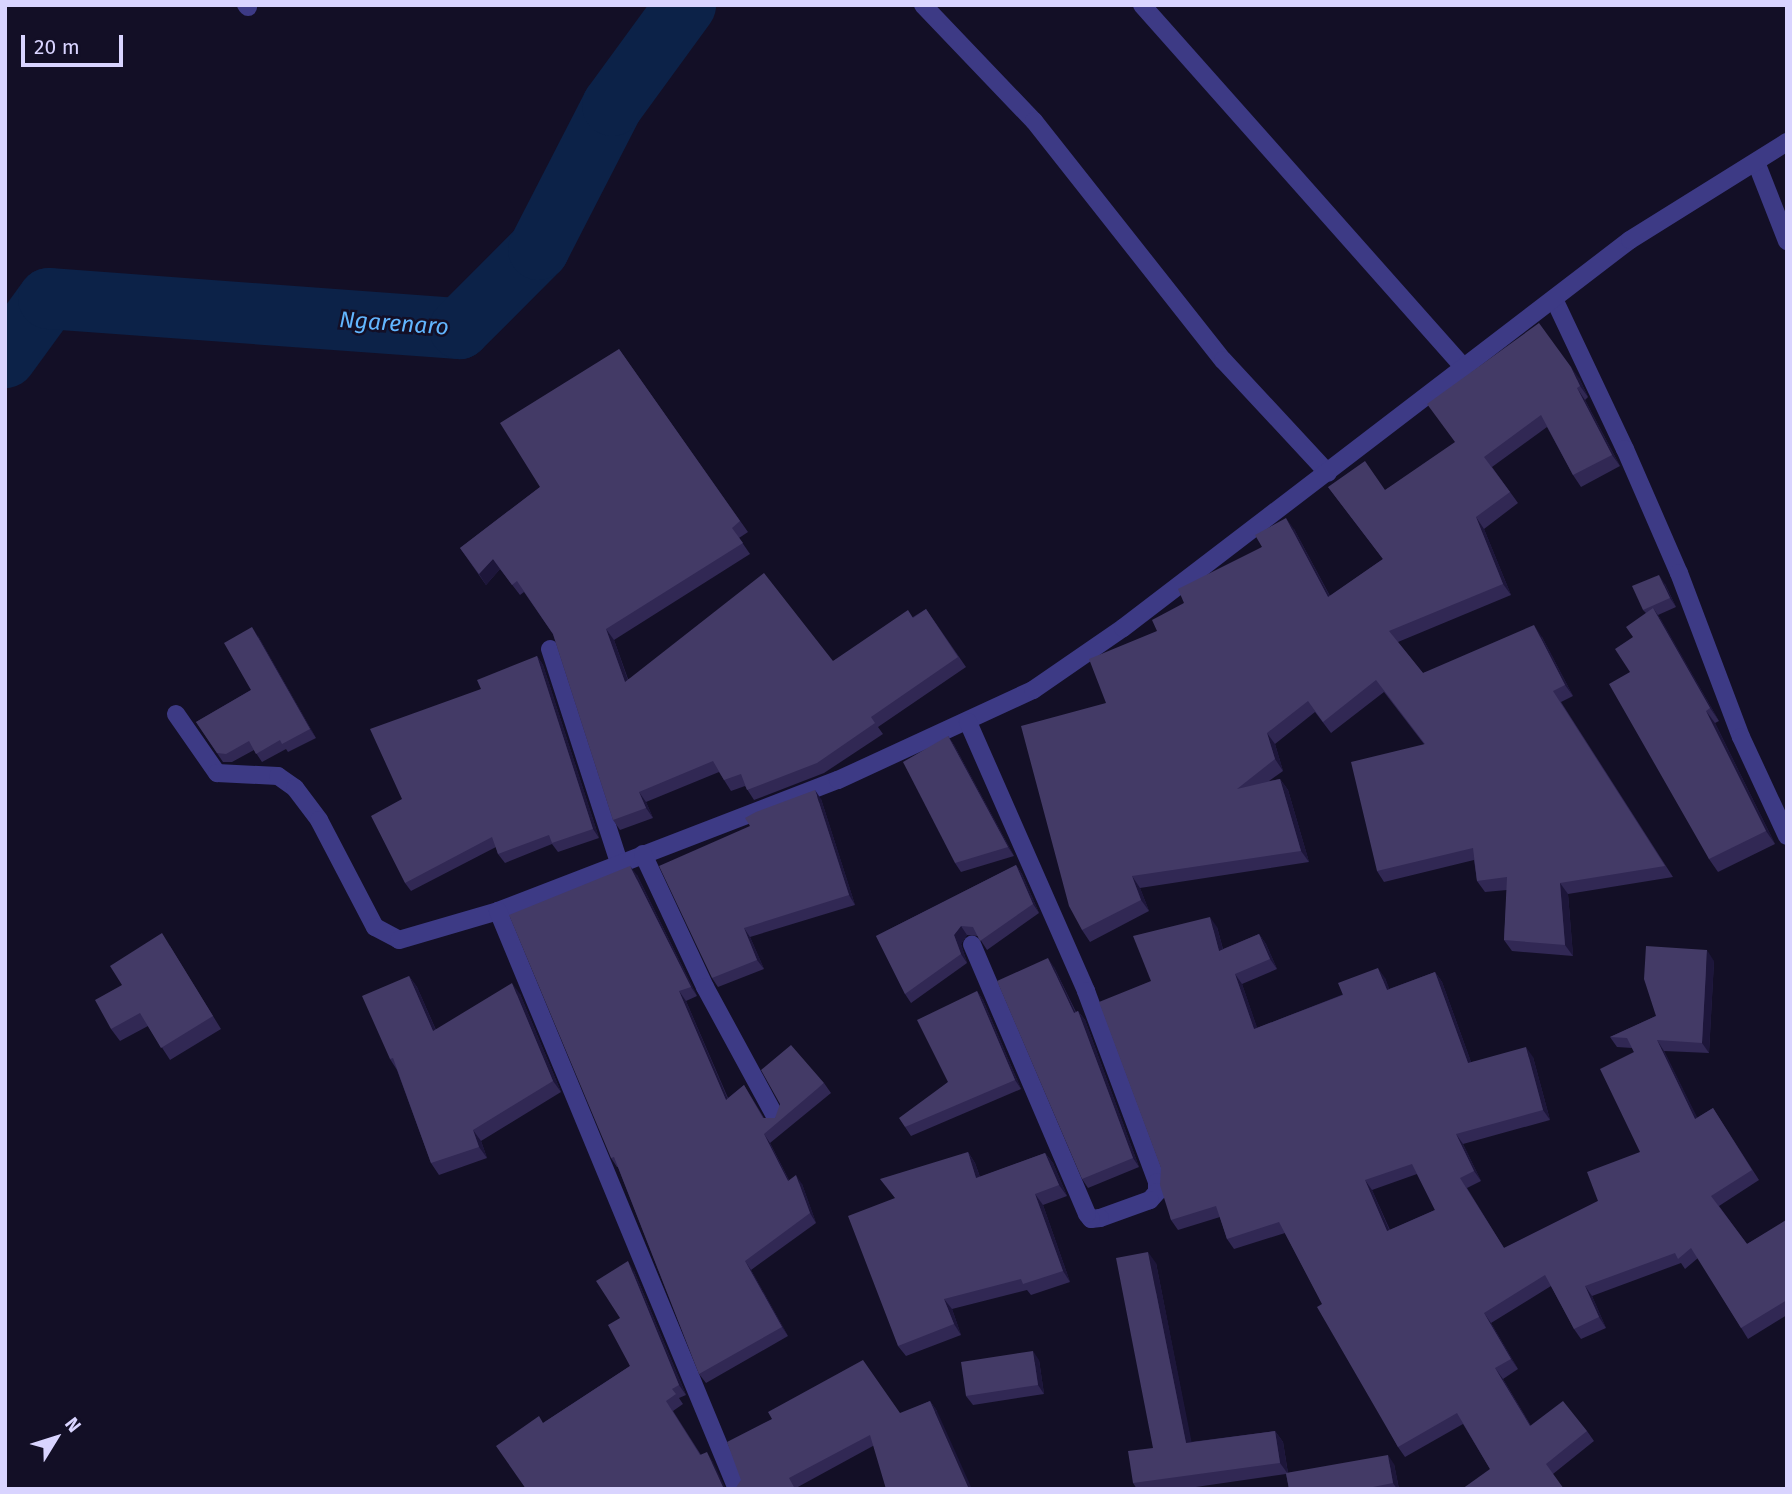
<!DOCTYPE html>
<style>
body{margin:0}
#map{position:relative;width:1792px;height:1494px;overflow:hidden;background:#130f26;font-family:"Fira Sans",sans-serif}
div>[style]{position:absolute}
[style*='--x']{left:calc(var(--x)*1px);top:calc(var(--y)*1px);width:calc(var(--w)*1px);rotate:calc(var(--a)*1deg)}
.river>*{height:61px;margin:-30.5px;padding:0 30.5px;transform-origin:30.5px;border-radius:30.5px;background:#0c2248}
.minor>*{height:18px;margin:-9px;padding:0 9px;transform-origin:9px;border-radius:9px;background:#3d3a85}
.wall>*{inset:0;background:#312854}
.shaded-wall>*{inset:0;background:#1d163a}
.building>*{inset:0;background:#433a66}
span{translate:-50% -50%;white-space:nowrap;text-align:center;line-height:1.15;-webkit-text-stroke:5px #130f26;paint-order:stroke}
.water-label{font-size:23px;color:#62b6ff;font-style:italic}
.frame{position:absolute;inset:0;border:7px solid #d9d4ff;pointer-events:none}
.north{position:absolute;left:21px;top:1403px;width:70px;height:70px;-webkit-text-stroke:5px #130f26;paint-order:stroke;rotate:52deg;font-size:19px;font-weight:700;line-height:28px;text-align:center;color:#d9d4ff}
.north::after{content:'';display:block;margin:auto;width:24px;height:32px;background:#d9d4ff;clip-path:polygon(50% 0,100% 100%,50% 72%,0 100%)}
.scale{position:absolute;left:21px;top:35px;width:102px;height:32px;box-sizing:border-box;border:4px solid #d9d4ff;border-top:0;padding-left:9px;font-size:21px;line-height:24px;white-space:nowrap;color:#d9d4ff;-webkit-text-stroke:5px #130f26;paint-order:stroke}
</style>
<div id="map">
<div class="river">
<div style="--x:5;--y:357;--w:73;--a:-53.9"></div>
<div style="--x:48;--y:298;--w:412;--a:4.2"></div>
<div style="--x:459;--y:328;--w:112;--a:-45"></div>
<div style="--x:538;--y:249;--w:162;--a:-62.8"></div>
<div style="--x:612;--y:105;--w:124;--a:-53.9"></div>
</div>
<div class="minor">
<div style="--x:246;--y:5;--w:3;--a:45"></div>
<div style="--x:923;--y:5;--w:161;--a:46.3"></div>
<div style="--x:1034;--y:121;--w:305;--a:51.7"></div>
<div style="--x:1223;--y:360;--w:154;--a:47.1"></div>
<div style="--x:1142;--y:5;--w:485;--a:48.4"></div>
<div style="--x:1756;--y:162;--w:85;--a:68.6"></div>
<div style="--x:1554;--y:299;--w:166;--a:64.7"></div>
<div style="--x:1625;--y:449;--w:135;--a:66.5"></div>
<div style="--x:1679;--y:573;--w:175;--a:69.3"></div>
<div style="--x:1741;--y:737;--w:109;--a:65.1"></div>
<div style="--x:550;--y:649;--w:225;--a:72.1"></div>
<div style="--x:176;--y:714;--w:72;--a:55.2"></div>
<div style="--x:217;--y:773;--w:61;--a:2.8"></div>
<div style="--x:278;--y:776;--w:21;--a:35"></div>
<div style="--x:295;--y:788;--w:40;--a:53"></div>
<div style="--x:319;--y:820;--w:121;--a:62.4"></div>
<div style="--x:375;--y:927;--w:27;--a:28"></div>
<div style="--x:399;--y:940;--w:103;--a:-16.3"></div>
<div style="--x:498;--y:911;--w:364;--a:-21.1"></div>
<div style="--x:838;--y:780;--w:215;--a:-24.8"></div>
<div style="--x:1033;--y:690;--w:109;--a:-34.6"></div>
<div style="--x:1123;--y:628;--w:638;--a:-37.43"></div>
<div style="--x:1630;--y:240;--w:185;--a:-32"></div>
<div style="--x:968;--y:722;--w:294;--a:66.3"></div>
<div style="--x:1086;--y:991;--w:204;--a:69.6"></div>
<div style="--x:1157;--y:1182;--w:10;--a:90"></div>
<div style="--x:1157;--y:1192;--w:11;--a:131"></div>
<div style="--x:1150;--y:1200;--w:53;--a:160.2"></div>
<div style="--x:1100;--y:1218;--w:9;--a:174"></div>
<div style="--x:1091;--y:1219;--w:6;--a:-129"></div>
<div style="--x:1087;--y:1214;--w:293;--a:-113.1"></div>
<div style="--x:643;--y:854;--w:147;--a:65"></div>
<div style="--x:705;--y:987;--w:149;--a:61.5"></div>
<div style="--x:498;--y:911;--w:625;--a:67.54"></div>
</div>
<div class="wall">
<div style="clip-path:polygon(619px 349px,748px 532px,739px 538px,750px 554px,614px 640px,628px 679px,833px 661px,913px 617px,926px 609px,966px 667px,878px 727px,883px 734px,824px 773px,754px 800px,745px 786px,731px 791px,719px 772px,646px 802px,653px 818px,620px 830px,613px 820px,553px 634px,524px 592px,520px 595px,500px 569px,486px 585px,460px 548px,540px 487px)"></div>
<div style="clip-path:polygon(1579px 378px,1588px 397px,1585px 400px,1620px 466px,1581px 487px,1573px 475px,1547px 427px,1492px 467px,1518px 503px,1484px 529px,1511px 595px,1398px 642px,1423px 673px,1542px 637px,1573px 696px,1561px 702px,1673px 877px,1568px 894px,1573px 956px,1512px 951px,1504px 940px,1507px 890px,1485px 892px,1477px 881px,1474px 860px,1384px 882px,1377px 871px,1424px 744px,1384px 692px,1331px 733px,1315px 712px,1275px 744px,1283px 771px,1269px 781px,1280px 779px,1288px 790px,1309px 862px,1140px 888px,1149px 911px,1090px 942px,1082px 930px,1106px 703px,1157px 631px,1184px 603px,1262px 547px,1294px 529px,1330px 596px,1383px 559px,1328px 487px,1385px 490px)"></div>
<div style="clip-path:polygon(1665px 584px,1676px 607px,1658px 615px,1719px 721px,1715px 723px,1775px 844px,1718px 872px,1709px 859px,1630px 672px,1646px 613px,1643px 610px)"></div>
<div style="clip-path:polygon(258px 636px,316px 738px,288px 752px,286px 749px,262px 762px,254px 750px,232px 762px,223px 762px,196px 722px,251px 690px)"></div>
<div style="clip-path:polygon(537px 656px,543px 665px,599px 838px,558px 852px,552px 844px,505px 863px,498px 854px,496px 847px,411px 891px,405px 883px,402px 799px,481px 689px)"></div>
<div style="clip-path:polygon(948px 736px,954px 745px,1014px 856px,961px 872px,955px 863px)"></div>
<div style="clip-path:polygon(821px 799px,855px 905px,750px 937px,764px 969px,718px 987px,712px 978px)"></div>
<div style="clip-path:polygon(1016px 865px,1022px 874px,1039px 913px,987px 950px,978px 936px,967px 935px,961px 944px,967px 963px,911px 1003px,905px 994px,876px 936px)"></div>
<div style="clip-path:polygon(637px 875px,697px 996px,686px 1001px,728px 1098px,744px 1085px,764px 1118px,775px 1118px,824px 1083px,831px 1093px,770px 1143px,789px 1180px,802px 1184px,816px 1223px,751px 1270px,788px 1336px,706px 1383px,699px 1374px,618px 1167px,617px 1167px,611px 1158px)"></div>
<div style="clip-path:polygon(evenodd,1217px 927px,1223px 949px,1259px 934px,1266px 944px,1277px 969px,1242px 984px,1257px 1028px,1385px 978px,1389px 989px,1435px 972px,1442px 982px,1471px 1062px,1533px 1057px,1550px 1120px,1463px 1144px,1481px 1181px,1467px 1188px,1504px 1248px,1598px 1201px,1640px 1152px,1634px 1052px,1632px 1048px,1617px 1047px,1610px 1037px,1656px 1016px,1714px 961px,1709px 1053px,1664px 1051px,1697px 1118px,1713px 1108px,1759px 1180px,1719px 1206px,1747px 1244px,1787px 1221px,1787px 1315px,1748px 1339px,1698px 1258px,1685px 1269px,1681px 1263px,1592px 1296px,1606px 1328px,1581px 1339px,1574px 1329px,1551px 1286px,1491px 1323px,1518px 1369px,1503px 1379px,1531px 1426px,1587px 1431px,1594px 1441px,1553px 1474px,1490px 1469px,1463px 1424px,1405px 1457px,1398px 1447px,1285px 1233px,1234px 1249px,1227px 1239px,1220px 1217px,1178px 1230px,1171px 1220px,1161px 1168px,1151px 981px,1217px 927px,1417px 1174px,1435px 1210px,1390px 1230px,1372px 1190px,1417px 1174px)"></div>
<div style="clip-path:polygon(170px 946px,221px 1029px,170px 1060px,148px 1026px,120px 1041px,111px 1029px,122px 985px)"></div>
<div style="clip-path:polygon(1054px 967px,1076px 1012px,1078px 1011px,1085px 1020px,1139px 1167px,1088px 1188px,1082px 1179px)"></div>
<div style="clip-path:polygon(409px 976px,417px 987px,436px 1030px,520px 994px,561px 1092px,481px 1141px,487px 1158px,439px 1175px,431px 1163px,397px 1070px,390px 1059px)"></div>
<div style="clip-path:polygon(977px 991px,983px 1000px,1021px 1089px,911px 1136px,905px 1127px,948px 1082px)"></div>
<div style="clip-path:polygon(968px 1152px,975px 1163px,980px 1177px,1045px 1153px,1053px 1163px,1067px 1196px,1043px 1205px,1070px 1282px,1031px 1295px,1027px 1290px,952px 1309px,961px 1335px,906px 1356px,898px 1346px)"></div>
<div style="clip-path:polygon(1156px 1263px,1191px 1442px,1275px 1431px,1283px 1442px,1288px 1473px,1394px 1464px,1399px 1489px,1289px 1489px,1286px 1474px,1182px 1489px,1137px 1489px,1133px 1483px,1153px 1448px)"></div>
<div style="clip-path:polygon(634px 1271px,686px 1395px,679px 1398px,683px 1404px,673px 1411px,701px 1455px,713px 1462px,543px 1423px,630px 1366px,620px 1318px)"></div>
<div style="clip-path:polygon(1039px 1360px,1044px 1394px,973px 1405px,966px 1396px)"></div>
<div style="clip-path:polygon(930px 1401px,937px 1411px,796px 1488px,797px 1489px,735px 1489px)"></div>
</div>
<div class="shaded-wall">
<div style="clip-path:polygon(1571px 367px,1579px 378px,1588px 397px,1580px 386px)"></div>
<div style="clip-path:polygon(1577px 388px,1585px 400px,1620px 466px,1612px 455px)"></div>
<div style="clip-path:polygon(1476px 517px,1484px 529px,1511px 595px,1503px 584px)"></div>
<div style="clip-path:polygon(1286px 518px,1294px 529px,1336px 608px,1328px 597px)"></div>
<div style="clip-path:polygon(493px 559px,500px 569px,486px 585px,479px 574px)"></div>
<div style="clip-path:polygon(1659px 575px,1665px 584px,1676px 607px,1670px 598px)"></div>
<div style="clip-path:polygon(1653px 608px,1662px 621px,1719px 721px,1710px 708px)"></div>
<div style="clip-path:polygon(1534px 625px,1542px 637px,1573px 696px,1565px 685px)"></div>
<div style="clip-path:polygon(252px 627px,258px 636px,316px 738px,310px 729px)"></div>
<div style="clip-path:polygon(606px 629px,614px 640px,632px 692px,625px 682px)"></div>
<div style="clip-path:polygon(537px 656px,543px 665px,599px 838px,593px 829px)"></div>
<div style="clip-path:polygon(1706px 711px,1715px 723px,1775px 844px,1766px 831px)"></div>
<div style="clip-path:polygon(1267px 733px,1275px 744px,1283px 771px,1275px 759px)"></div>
<div style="clip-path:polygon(948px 736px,954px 745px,1014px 856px,1008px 847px)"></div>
<div style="clip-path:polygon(1280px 779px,1288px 790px,1309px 862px,1301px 851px)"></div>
<div style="clip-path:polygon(815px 790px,821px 799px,855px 905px,849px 895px)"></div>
<div style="clip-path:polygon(639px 792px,646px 802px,653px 818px,646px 808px)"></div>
<div style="clip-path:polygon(1016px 865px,1022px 874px,1039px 913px,1033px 904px)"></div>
<div style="clip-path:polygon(630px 866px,637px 875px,697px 996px,691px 987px)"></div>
<div style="clip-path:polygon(1132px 876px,1140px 888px,1149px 911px,1141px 900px)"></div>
<div style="clip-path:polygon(1560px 883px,1568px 894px,1573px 956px,1565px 945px)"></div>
<div style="clip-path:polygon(1210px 917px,1217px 927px,1226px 961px,1219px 951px)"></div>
<div style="clip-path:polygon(961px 926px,967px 935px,961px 944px,967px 963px,961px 954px,954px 935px)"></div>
<div style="clip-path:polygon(744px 928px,750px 937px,764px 969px,757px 960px)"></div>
<div style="clip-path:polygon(1259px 934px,1266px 944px,1277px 969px,1270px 959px)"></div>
<div style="clip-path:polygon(1707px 950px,1714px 961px,1709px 1053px,1702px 1043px)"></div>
<div style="clip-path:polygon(1048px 958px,1054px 967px,1080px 1022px,1074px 1013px)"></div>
<div style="clip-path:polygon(1378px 968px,1385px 978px,1394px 1000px,1387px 990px)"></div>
<div style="clip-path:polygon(1435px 972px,1442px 982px,1475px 1073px,1468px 1063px)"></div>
<div style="clip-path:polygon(1235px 974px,1242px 984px,1261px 1039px,1254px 1029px)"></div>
<div style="clip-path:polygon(409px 976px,417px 987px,441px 1042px,433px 1031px)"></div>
<div style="clip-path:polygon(512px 983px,520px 994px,561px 1092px,553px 1081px)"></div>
<div style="clip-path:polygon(679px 991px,686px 1001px,732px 1109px,726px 1100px)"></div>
<div style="clip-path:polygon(977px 991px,983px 1000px,1021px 1089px,1015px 1080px)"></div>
<div style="clip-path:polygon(1078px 1011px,1085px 1020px,1139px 1167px,1133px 1158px)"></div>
<div style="clip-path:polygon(1657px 1040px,1664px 1051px,1703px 1129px,1695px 1119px)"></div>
<div style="clip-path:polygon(1526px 1047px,1533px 1057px,1550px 1120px,1543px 1110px)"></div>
<div style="clip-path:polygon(473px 1130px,481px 1141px,487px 1158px,479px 1147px)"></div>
<div style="clip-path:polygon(764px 1134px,770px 1143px,794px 1190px,788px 1181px)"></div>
<div style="clip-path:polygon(1456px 1134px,1463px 1144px,1481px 1181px,1474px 1171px)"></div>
<div style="clip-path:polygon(968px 1152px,975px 1163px,984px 1189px,976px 1178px)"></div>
<div style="clip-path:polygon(1045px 1153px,1053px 1163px,1067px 1196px,1059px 1185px)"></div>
<div style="clip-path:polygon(796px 1175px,802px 1184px,816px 1223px,810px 1213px)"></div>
<div style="clip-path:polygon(1365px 1180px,1372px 1190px,1394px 1241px,1387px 1231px)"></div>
<div style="clip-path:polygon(1035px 1194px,1043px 1205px,1070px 1282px,1063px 1271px)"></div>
<div style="clip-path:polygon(1148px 1252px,1156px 1263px,1194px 1454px,1186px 1443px)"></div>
<div style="clip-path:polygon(628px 1261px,634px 1271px,686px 1395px,679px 1385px)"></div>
<div style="clip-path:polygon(745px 1261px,751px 1270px,788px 1336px,782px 1327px)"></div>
<div style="clip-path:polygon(1585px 1286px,1592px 1296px,1606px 1328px,1599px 1317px)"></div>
<div style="clip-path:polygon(944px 1299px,952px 1309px,961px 1335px,954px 1324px)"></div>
<div style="clip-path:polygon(1484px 1313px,1491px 1323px,1518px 1369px,1511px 1359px)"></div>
<div style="clip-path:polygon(1033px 1351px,1039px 1360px,1044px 1394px,1038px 1385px)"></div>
<div style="clip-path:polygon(1495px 1368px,1503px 1379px,1537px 1437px,1530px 1426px)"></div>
<div style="clip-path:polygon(930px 1401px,937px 1411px,972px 1489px,969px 1489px)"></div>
<div style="clip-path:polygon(1275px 1431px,1283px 1442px,1288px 1474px,1280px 1463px)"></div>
<div style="clip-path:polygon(707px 1452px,713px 1462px,726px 1489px,724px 1489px)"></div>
<div style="clip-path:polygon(1388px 1455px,1394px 1464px,1399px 1489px,1397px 1489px,1393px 1483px)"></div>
</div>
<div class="building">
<div style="clip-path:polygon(1539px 323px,1571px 367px,1580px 386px,1577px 388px,1612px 455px,1573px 475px,1541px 415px,1484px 457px,1510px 492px,1476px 517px,1503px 584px,1389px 631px,1423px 673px,1534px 625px,1565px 685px,1553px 691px,1665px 866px,1560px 883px,1565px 945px,1504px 940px,1507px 877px,1477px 881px,1473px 848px,1377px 871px,1351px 762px,1425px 744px,1376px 680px,1323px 722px,1308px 701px,1267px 733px,1275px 759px,1237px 789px,1280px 779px,1301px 851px,1132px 876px,1141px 900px,1082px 930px,1069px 906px,1021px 726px,1106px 703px,1089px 659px,1157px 631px,1152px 620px,1184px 603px,1178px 589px,1262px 547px,1255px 535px,1286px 518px,1328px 597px,1383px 559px,1328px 487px,1365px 461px,1385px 490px,1455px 442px,1427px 404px)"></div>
<div style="clip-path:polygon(619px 349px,740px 521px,732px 528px,743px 543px,606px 629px,625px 682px,764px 573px,833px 661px,908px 610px,913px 618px,926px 609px,958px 657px,871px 717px,875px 723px,817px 763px,747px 790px,741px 774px,724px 780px,713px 761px,639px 792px,646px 808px,613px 820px,553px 634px,517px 581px,512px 585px,493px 559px,479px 574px,460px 548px,540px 487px,500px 423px)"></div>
<div style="clip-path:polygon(1659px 575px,1670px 598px,1643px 610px,1632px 586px)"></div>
<div style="clip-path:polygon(1653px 608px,1710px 708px,1706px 711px,1766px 831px,1709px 859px,1609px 684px,1630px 672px,1615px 649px,1633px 637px,1626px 627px)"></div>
<div style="clip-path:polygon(252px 627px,310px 729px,282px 744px,280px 740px,256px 754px,249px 741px,226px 754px,217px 753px,196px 722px,251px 690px,224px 643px)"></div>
<div style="clip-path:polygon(537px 656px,593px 829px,552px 843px,549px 835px,498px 854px,492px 837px,405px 883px,371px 816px,402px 799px,370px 729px,481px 689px,477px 680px)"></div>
<div style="clip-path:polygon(948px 736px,1008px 847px,955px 863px,903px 762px)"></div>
<div style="clip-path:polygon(815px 790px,849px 895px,744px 928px,757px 960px,712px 978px,659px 866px,750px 826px,745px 818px,756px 812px)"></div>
<div style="clip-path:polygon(1016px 865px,1033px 904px,980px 941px,973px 927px,961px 926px,954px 935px,961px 954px,905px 994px,876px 936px)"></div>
<div style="clip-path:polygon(630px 866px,691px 987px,679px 991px,726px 1100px,744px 1085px,763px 1118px,775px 1118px,780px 1104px,761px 1070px,791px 1045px,824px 1083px,764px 1134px,788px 1181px,796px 1175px,810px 1213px,745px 1261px,782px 1327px,699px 1374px,614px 1157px,611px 1158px,509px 915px)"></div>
<div style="clip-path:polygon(evenodd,1210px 917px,1219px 951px,1259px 934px,1270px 959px,1235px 974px,1254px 1029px,1343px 995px,1338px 983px,1378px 968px,1387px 990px,1435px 972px,1468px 1063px,1526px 1047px,1543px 1110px,1456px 1134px,1474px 1171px,1460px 1178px,1504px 1248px,1598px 1201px,1587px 1172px,1640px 1152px,1600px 1069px,1634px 1052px,1627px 1038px,1610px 1037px,1656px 1016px,1644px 979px,1646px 946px,1707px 950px,1702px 1043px,1657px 1040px,1695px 1119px,1713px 1108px,1752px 1170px,1711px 1196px,1747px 1244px,1786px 1220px,1787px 1221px,1787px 1300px,1741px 1328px,1691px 1248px,1678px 1259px,1675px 1253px,1585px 1286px,1599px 1317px,1574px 1329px,1545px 1275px,1484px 1313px,1511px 1359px,1495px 1368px,1530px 1426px,1563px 1401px,1587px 1431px,1546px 1464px,1564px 1489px,1462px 1489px,1490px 1469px,1457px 1413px,1398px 1447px,1317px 1307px,1322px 1304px,1279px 1222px,1227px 1239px,1216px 1206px,1171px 1220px,1160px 1185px,1161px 1168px,1099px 1002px,1151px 981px,1133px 936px,1210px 917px,1412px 1164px,1435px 1210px,1387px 1231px,1365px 1180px,1412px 1164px)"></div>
<div style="clip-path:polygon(162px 933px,213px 1016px,161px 1048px,140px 1013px,111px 1029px,95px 1000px,122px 985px,110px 966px)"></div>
<div style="clip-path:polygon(1048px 958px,1074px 1013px,1078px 1011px,1133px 1158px,1082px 1179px,997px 981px)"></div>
<div style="clip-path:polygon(409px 976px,433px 1031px,512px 983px,553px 1081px,473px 1130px,479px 1147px,431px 1163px,393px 1058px,390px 1059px,362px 996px)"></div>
<div style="clip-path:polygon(977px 991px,1015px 1080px,905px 1127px,899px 1118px,948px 1082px,917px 1020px)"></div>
<div style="clip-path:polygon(968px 1152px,976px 1178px,1045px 1153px,1059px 1185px,1035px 1194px,1063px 1271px,1023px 1284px,1021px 1279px,944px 1299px,954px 1324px,898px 1346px,848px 1216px,895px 1198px,880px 1179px)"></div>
<div style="clip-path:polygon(1148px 1252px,1186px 1443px,1275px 1431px,1280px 1463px,1133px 1483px,1128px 1451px,1153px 1448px,1116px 1258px)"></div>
<div style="clip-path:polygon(628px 1261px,679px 1385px,672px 1389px,676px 1394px,666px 1401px,700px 1455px,707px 1452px,724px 1489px,727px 1489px,526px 1489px,496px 1446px,539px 1416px,543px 1423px,630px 1366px,608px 1325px,620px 1318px,596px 1281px)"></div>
<div style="clip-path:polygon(1033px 1351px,1038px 1385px,966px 1396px,961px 1362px)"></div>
<div style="clip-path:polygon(863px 1360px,900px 1413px,930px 1401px,969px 1489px,886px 1489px,870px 1435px,789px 1478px,795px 1489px,735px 1489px,741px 1480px,727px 1442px,772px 1419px,768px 1412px)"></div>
<div style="clip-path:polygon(1388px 1455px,1393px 1483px,1363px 1489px,1289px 1489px,1286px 1473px)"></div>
</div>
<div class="water-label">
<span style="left:394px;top:323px;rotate:4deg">Ngarenaro</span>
</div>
<div class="frame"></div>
<div class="north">N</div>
<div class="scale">20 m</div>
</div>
